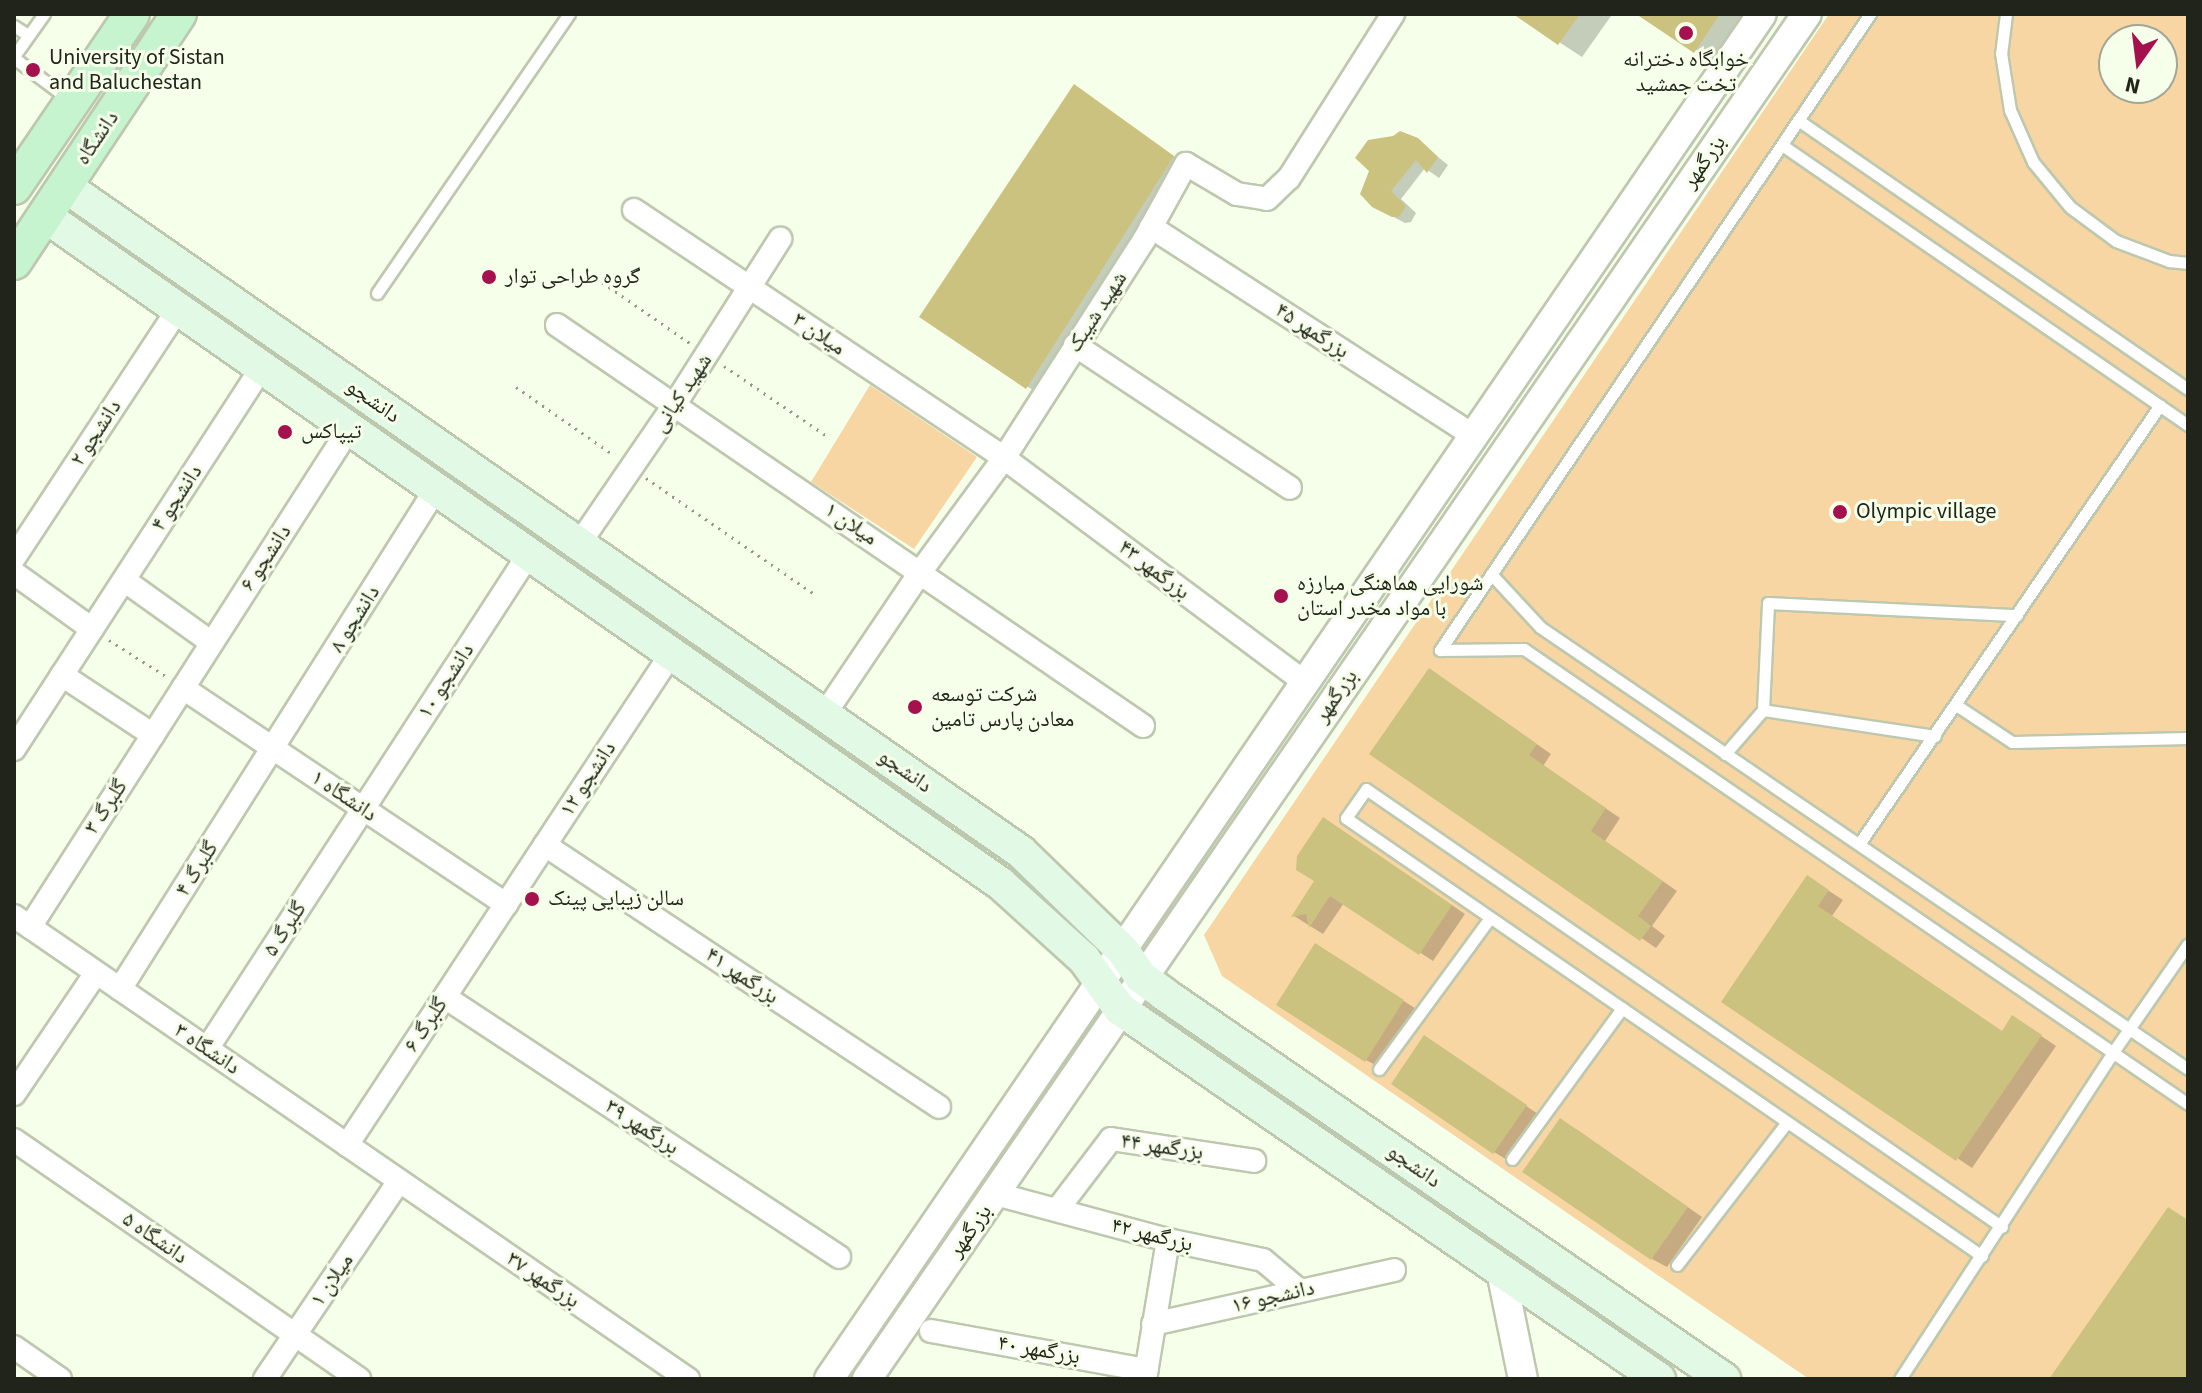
<!DOCTYPE html>
<meta charset="utf-8">
<style>
body{margin:0}
#map{position:relative;width:2202px;height:1393px;overflow:hidden;background:#f6ffe9;font-family:"Source Sans 3","Noto Naskh Arabic",sans-serif}
div>[style]{position:absolute}
[style*='--x']{left:calc(var(--x)*1px);top:calc(var(--y)*1px);width:calc(var(--w)*1px);rotate:calc(var(--a)*1deg)}
.green>*{inset:0;background:#f8d6a3}
.shadow>*{inset:0;background:#0003}
.building>*{inset:0;background:#cbc280}
.path>*{height:3px;margin-top:-1.5px;transform-origin:0;background:repeating-linear-gradient(90deg,#949a8a 0 2px,transparent 0 8px)}
.roads{filter:drop-shadow(2px 0 #bdc8ae) drop-shadow(-2px 0 #bdc8ae) drop-shadow(0 2px #bdc8ae) drop-shadow(0 -2px #bdc8ae)}
.service>*{height:11px;margin:-5.5px;padding:0 5.5px;transform-origin:5.5px;border-radius:5.5px;background:#fff}
.minor>*{height:22px;margin:-11px;padding:0 11px;transform-origin:11px;border-radius:11px;background:#fff}
.tertiary>*{height:28px;margin:-14px;padding:0 14px;transform-origin:14px;border-radius:14px;background:#fff}
.secondary>*{height:32px;margin:-16px;padding:0 16px;transform-origin:16px;border-radius:16px;background:#e2f9e6}
.primary>*{height:34px;margin:-17px;padding:0 17px;transform-origin:17px;border-radius:17px;background:#c5f4ce}
.dots>*{width:22px;height:22px;translate:-50% -50%;box-sizing:border-box;border:4px solid #f6ffe9;border-radius:50%}
span{translate:-50% -50%;white-space:nowrap;text-align:center;line-height:1.15;-webkit-text-stroke:6px #f6ffe9;paint-order:stroke}
.poi-label{font-size:22px;color:#20241a}
.left{translate:0 -50%;text-align:left}
.street-label{font-size:22px;color:#20241a}
.frame{position:absolute;inset:0;border:16px solid #20241a;pointer-events:none}
.north{position:absolute;left:2098px;top:24px;width:80px;height:80px;box-sizing:border-box;background:#f6ffe9;border:2px solid #a0a796;border-radius:50%;rotate:194deg;font-size:22px;font-weight:700;line-height:32px;text-align:center;color:#20241a}
.north::after{content:'';display:block;margin:auto;width:28px;height:36px;background:#a5114f;clip-path:polygon(50% 0,100% 100%,50% 72%,0 100%)}
</style>
<div id="map">
<div class="green">
<div style="clip-path:polygon(evenodd,1829px 14px,2188px 14px,2188px 1379px,1809px 1379px,1222px 976px,1204px 935px,1829px 14px,2114px 40px,2162px 40px,2162px 88px,2114px 88px,2114px 40px)"></div>
<div style="clip-path:polygon(870px 385px,977px 457px,914px 549px,811px 482px)"></div>
</div>
<div class="shadow">
<div style="clip-path:polygon(1516px 14px,1608px 14px,1611px 16px,1582px 57px)"></div>
<div style="clip-path:polygon(1639px 14px,1752px 14px,1718px 64px)"></div>
<div style="clip-path:polygon(1075px 87px,1188px 167px,1042px 396px,921px 317px)"></div>
<div style="clip-path:polygon(1417px 140px,1448px 165px,1439px 178px,1425px 168px,1401px 199px,1416px 213px,1411px 222px,1405px 223px,1373px 206px)"></div>
<div style="clip-path:polygon(1445px 680px,1551px 754px,1543px 766px,1620px 818px,1605px 841px,1677px 891px,1652px 926px,1665px 936px,1656px 948px,1372px 753px)"></div>
<div style="clip-path:polygon(1338px 828px,1465px 914px,1433px 961px,1344px 903px,1323px 934px,1294px 916px,1316px 880px)"></div>
<div style="clip-path:polygon(1823px 887px,1843px 900px,1832px 916px,2003px 1032px,2028px 1027px,2056px 1046px,1972px 1168px,1723px 1001px)"></div>
<div style="clip-path:polygon(1331px 955px,1418px 1010px,1381px 1068px,1366px 1060px)"></div>
<div style="clip-path:polygon(1440px 1047px,1541px 1116px,1509px 1161px,1494px 1152px)"></div>
<div style="clip-path:polygon(1576px 1129px,1702px 1217px,1667px 1267px,1652px 1259px)"></div>
</div>
<div class="building">
<div style="clip-path:polygon(1513px 14px,1580px 14px,1558px 45px)"></div>
<div style="clip-path:polygon(1636px 14px,1720px 14px,1694px 53px)"></div>
<div style="clip-path:polygon(1074px 84px,1174px 156px,1026px 389px,919px 317px)"></div>
<div style="clip-path:polygon(1400px 131px,1418px 138px,1438px 157px,1427px 173px,1416px 160px,1391px 191px,1406px 206px,1399px 217px,1392px 217px,1372px 207px,1360px 194px,1369px 171px,1355px 158px,1368px 140px,1393px 136px)"></div>
<div style="clip-path:polygon(1429px 668px,1537px 744px,1529px 755px,1606px 808px,1591px 831px,1663px 881px,1638px 916px,1651px 926px,1640px 941px,1369px 754px)"></div>
<div style="clip-path:polygon(1323px 817px,1452px 905px,1419px 955px,1330px 896px,1309px 928px,1306px 914px,1291px 917px,1314px 881px,1296px 870px,1297px 856px)"></div>
<div style="clip-path:polygon(1807px 875px,1829px 890px,1818px 906px,2002px 1031px,2012px 1015px,2042px 1035px,1956px 1161px,1721px 1002px)"></div>
<div style="clip-path:polygon(1315px 943px,1404px 1000px,1365px 1062px,1276px 1005px)"></div>
<div style="clip-path:polygon(1424px 1035px,1527px 1105px,1493px 1154px,1391px 1084px)"></div>
<div style="clip-path:polygon(1560px 1118px,1688px 1207px,1651px 1260px,1522px 1172px)"></div>
<div style="clip-path:polygon(2168px 1207px,2188px 1220px,2188px 1379px,2049px 1379px)"></div>
</div>
<div class="path">
<div style="--x:589;--y:273;--w:124;--a:34.8"></div>
<div style="--x:724;--y:366;--w:128;--a:34.2"></div>
<div style="--x:516;--y:387;--w:119;--a:34.8"></div>
<div style="--x:646;--y:478;--w:204;--a:34.6"></div>
<div style="--x:109;--y:640;--w:69;--a:32.5"></div>
</div>
<div class="roads">
<div class="service">
<div style="--x:2006;--y:14;--w:39;--a:97"></div>
<div style="--x:2001;--y:53;--w:58;--a:81"></div>
<div style="--x:2010;--y:110;--w:57;--a:66.1"></div>
<div style="--x:2033;--y:162;--w:58;--a:50.6"></div>
<div style="--x:2070;--y:207;--w:57;--a:36.5"></div>
<div style="--x:2116;--y:241;--w:57;--a:20.7"></div>
<div style="--x:2169;--y:261;--w:19;--a:6"></div>
<div style="--x:14;--y:26;--w:17;--a:33"></div>
<div style="--x:14;--y:56;--w:52;--a:-54.5"></div>
<div style="--x:14;--y:58;--w:71;--a:37"></div>
<div style="--x:1798;--y:120;--w:474;--a:34.6"></div>
<div style="--x:1782;--y:145;--w:493;--a:34.6"></div>
<div style="--x:377;--y:293;--w:339;--a:-55.5"></div>
<div style="--x:1491;--y:574;--w:72;--a:47.2"></div>
<div style="--x:1540;--y:627;--w:784;--a:34.3"></div>
<div style="--x:1440;--y:650;--w:84;--a:-0.7"></div>
<div style="--x:1524;--y:649;--w:805;--a:34.42"></div>
<div style="--x:1440;--y:650;--w:768;--a:-55.94"></div>
<div style="--x:1956;--y:705;--w:67;--a:33.5"></div>
<div style="--x:2012;--y:742;--w:176;--a:-1.3"></div>
<div style="--x:1935;--y:736;--w:174;--a:-171.4"></div>
<div style="--x:1763;--y:710;--w:107;--a:-87.3"></div>
<div style="--x:1768;--y:603;--w:249;--a:2.8"></div>
<div style="--x:1725;--y:754;--w:58;--a:-49.2"></div>
<div style="--x:1859;--y:844;--w:532;--a:-55.56"></div>
<div style="--x:1379;--y:1069;--w:187;--a:-53.7"></div>
<div style="--x:1512;--y:1159;--w:187;--a:-53.9"></div>
<div style="--x:1982;--y:1256;--w:772;--a:-145.45"></div>
<div style="--x:1346;--y:818;--w:35;--a:-55"></div>
<div style="--x:1366;--y:789;--w:772;--a:34.55"></div>
<div style="--x:1677;--y:1265;--w:180;--a:-52.4"></div>
<div style="--x:1900;--y:1379;--w:390;--a:-56.9"></div>
<div style="--x:2113;--y:1052;--w:131;--a:-55.2"></div>
</div>
<div class="minor">
<div style="--x:634;--y:210;--w:445;--a:33.8"></div>
<div style="--x:1004;--y:458;--w:374;--a:36.7"></div>
<div style="--x:1151;--y:227;--w:382;--a:32.9"></div>
<div style="--x:557;--y:325;--w:710;--a:34.38"></div>
<div style="--x:1075;--y:345;--w:258;--a:33.6"></div>
<div style="--x:579;--y:544;--w:170;--a:-55.6"></div>
<div style="--x:675;--y:404;--w:196;--a:-57.5"></div>
<div style="--x:14;--y:558;--w:298;--a:-56.6"></div>
<div style="--x:14;--y:573;--w:96;--a:35.7"></div>
<div style="--x:124;--y:580;--w:108;--a:35.6"></div>
<div style="--x:62;--y:675;--w:109;--a:33.4"></div>
<div style="--x:183;--y:688;--w:389;--a:33.8"></div>
<div style="--x:824;--y:715;--w:174;--a:-56"></div>
<div style="--x:921;--y:571;--w:140;--a:-53.7"></div>
<div style="--x:1004;--y:458;--w:259;--a:-57.3"></div>
<div style="--x:1144;--y:240;--w:87;--a:-61.1"></div>
<div style="--x:1186;--y:164;--w:59;--a:30.5"></div>
<div style="--x:1237;--y:194;--w:30;--a:9"></div>
<div style="--x:1267;--y:199;--w:30;--a:-44"></div>
<div style="--x:1289;--y:178;--w:194;--a:-57.6"></div>
<div style="--x:14;--y:749;--w:455;--a:-57"></div>
<div style="--x:545;--y:845;--w:473;--a:33.6"></div>
<div style="--x:14;--y:916;--w:818;--a:34.49"></div>
<div style="--x:30;--y:927;--w:591;--a:-57.36"></div>
<div style="--x:120;--y:989;--w:591;--a:-57.71"></div>
<div style="--x:445;--y:997;--w:472;--a:33.4"></div>
<div style="--x:207;--y:1049;--w:591;--a:-56.96"></div>
<div style="--x:14;--y:1094;--w:146;--a:-55.9"></div>
<div style="--x:14;--y:1140;--w:420;--a:34.7"></div>
<div style="--x:347;--y:1145;--w:588;--a:-56.58"></div>
<div style="--x:996;--y:1194;--w:178;--a:15"></div>
<div style="--x:1168;--y:1240;--w:97;--a:11.9"></div>
<div style="--x:1263;--y:1260;--w:48;--a:40"></div>
<div style="--x:1057;--y:1210;--w:89;--a:-52.7"></div>
<div style="--x:1111;--y:1139;--w:145;--a:8.7"></div>
<div style="--x:1153;--y:1324;--w:247;--a:-12.6"></div>
<div style="--x:931;--y:1331;--w:219;--a:10.3"></div>
<div style="--x:14;--y:1347;--w:56;--a:34.8"></div>
<div style="--x:265;--y:1379;--w:239;--a:-55.9"></div>
<div style="--x:1145;--y:1379;--w:141;--a:-80.6"></div>
</div>
<div class="tertiary">
<div style="--x:1501;--y:1271;--w:110;--a:78.5"></div>
<div style="--x:829;--y:1379;--w:1653;--a:-55.65"></div>
<div style="--x:867;--y:1379;--w:1657;--a:-55.45"></div>
</div>
<div class="secondary">
<div style="--x:65;--y:186;--w:1165;--a:34.86"></div>
<div style="--x:1021;--y:852;--w:142;--a:44.1"></div>
<div style="--x:1123;--y:951;--w:32;--a:55"></div>
<div style="--x:1141;--y:977;--w:29;--a:36"></div>
<div style="--x:1164;--y:994;--w:680;--a:34.51"></div>
<div style="--x:45;--y:216;--w:1166;--a:34.94"></div>
<div style="--x:1001;--y:884;--w:112;--a:42.1"></div>
<div style="--x:1084;--y:959;--w:62;--a:54.2"></div>
<div style="--x:1120;--y:1009;--w:654;--a:34.47"></div>
</div>
<div class="primary">
<div style="--x:14;--y:187;--w:209;--a:-55.7"></div>
<div style="--x:14;--y:262;--w:298;--a:-56.4"></div>
</div>
</div>
<div class="dots">
<div style="left:1686px;top:33px;background:#a5114f"></div>
<div style="left:33px;top:70px;background:#a5114f"></div>
<div style="left:489px;top:277px;background:#a5114f"></div>
<div style="left:285px;top:432px;background:#a5114f"></div>
<div style="left:1840px;top:512px;background:#a5114f"></div>
<div style="left:1281px;top:596px;background:#a5114f"></div>
<div style="left:915px;top:707px;background:#a5114f"></div>
<div style="left:532px;top:899px;background:#a5114f"></div>
</div>
<div class="poi-label">
<span class="left" style="left:49px;top:70px">University of Sistan<br>and Baluchestan</span>
<span style="left:1686px;top:72px">خوابگاه دخترانه<br>تخت جمشید</span>
<span class="left" style="left:505px;top:277px">گروه طراحی توار</span>
<span class="left" style="left:301px;top:432px">تیپاکس</span>
<span class="left" style="left:1856px;top:512px">Olympic village</span>
<span class="left" style="left:1297px;top:596px">شورایی هماهنگی مبارزه<br>با مواد مخدر استان</span>
<span class="left" style="left:931px;top:707px">شرکت توسعه<br>معادن پارس تامین</span>
<span class="left" style="left:548px;top:899px">سالن زیبایی پینک</span>
</div>
<div class="street-label">
<span style="left:97px;top:138px;rotate:-56deg">دانشگاه</span>
<span style="left:1704px;top:162px;rotate:-55deg">بزرگمهر</span>
<span style="left:1097px;top:312px;rotate:-57deg">شهید شیبک</span>
<span style="left:1312px;top:331px;rotate:33deg">بزرگمهر ۴۵</span>
<span style="left:819px;top:334px;rotate:34deg">میلان ۳</span>
<span style="left:682px;top:393px;rotate:-56deg">شهید کیانی</span>
<span style="left:373px;top:401px;rotate:35deg">دانشجو</span>
<span style="left:96px;top:433px;rotate:-57deg">دانشجو ۲</span>
<span style="left:177px;top:498px;rotate:-57deg">دانشجو ۴</span>
<span style="left:851px;top:524px;rotate:34deg">میلان ۱</span>
<span style="left:266px;top:558px;rotate:-57deg">دانشجو ۶</span>
<span style="left:1154px;top:570px;rotate:37deg">بزرگمهر ۴۳</span>
<span style="left:355px;top:619px;rotate:-58deg">دانشجو ۸</span>
<span style="left:446px;top:681px;rotate:-57deg">دانشجو ۱۰</span>
<span style="left:1336px;top:696px;rotate:-55deg">بزرگمهر</span>
<span style="left:905px;top:771px;rotate:35deg">دانشجو</span>
<span style="left:588px;top:779px;rotate:-57deg">دانشجو ۱۲</span>
<span style="left:344px;top:796px;rotate:34deg">دانشگاه ۱</span>
<span style="left:106px;top:807px;rotate:-57deg">گلبرگ ۳</span>
<span style="left:197px;top:869px;rotate:-58deg">گلبرگ ۴</span>
<span style="left:285px;top:929px;rotate:-57deg">گلبرگ ۵</span>
<span style="left:742px;top:976px;rotate:34deg">بزرگمهر ۴۱</span>
<span style="left:426px;top:1025px;rotate:-57deg">گلبرگ ۶</span>
<span style="left:207px;top:1049px;rotate:34deg">دانشگاه ۳</span>
<span style="left:642px;top:1127px;rotate:33deg">برزگمهر ۳۹</span>
<span style="left:1162px;top:1147px;rotate:8deg">بزرگمهر ۴۴</span>
<span style="left:1414px;top:1166px;rotate:35deg">دانشجو</span>
<span style="left:970px;top:1231px;rotate:-55deg">بزرگمهر</span>
<span style="left:1152px;top:1235px;rotate:14deg">بزرگمهر ۴۲</span>
<span style="left:155px;top:1238px;rotate:35deg">دانشگاه ۵</span>
<span style="left:332px;top:1280px;rotate:-56deg">میلان ۱</span>
<span style="left:543px;top:1280px;rotate:34deg">بزرگمهر ۳۷</span>
<span style="left:1273px;top:1297px;rotate:-13deg">دانشجو ۱۶</span>
<span style="left:1039px;top:1350px;rotate:10deg">بزرگمهر ۴۰</span>
</div>
<div class="frame"></div>
<div class="north">N</div>
</div>
